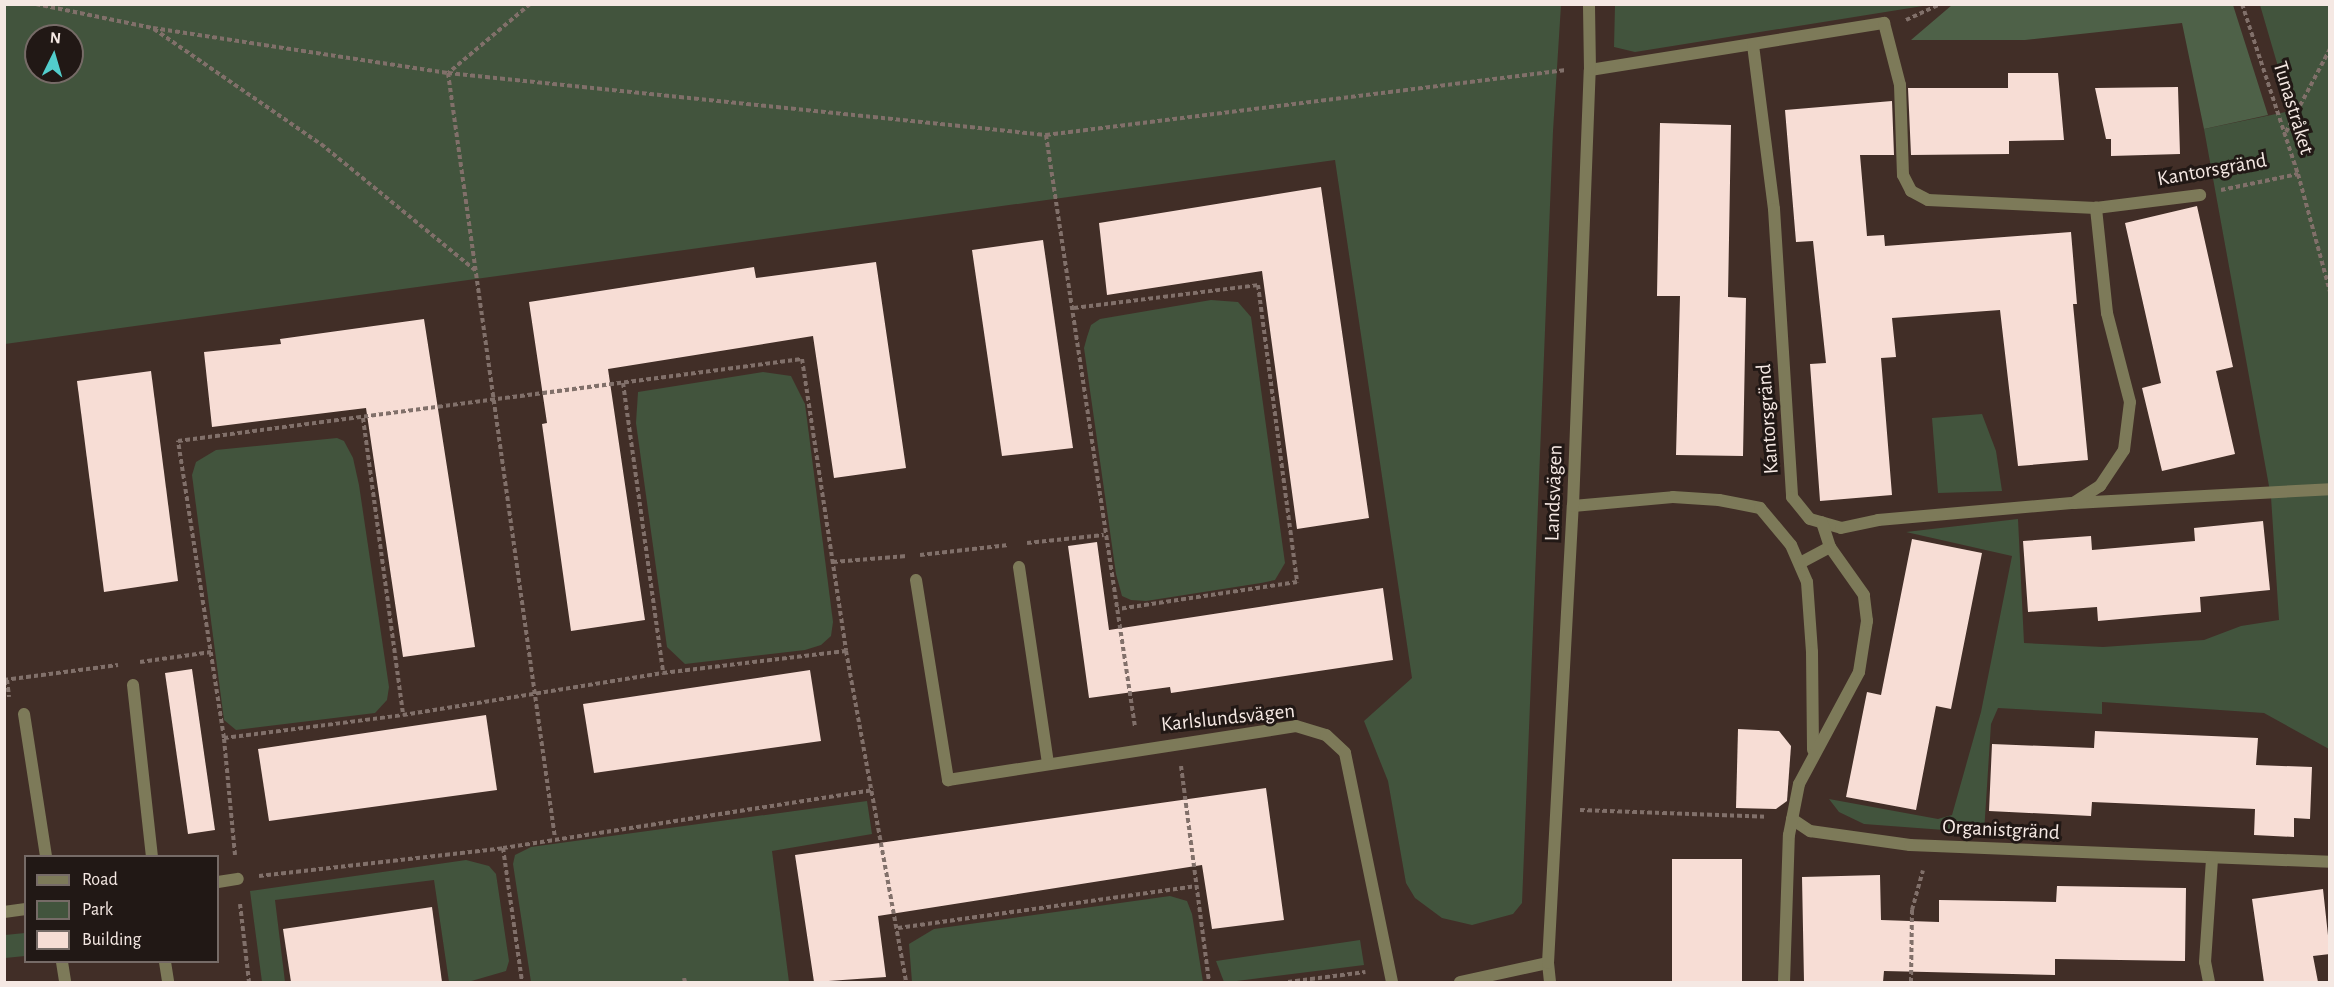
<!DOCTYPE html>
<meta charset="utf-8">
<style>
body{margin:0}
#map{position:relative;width:2334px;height:987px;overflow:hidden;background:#412e27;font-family:"Alegreya Sans",sans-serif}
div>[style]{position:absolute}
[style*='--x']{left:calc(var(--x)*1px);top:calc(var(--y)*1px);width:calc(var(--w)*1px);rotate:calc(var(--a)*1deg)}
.green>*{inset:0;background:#42543d}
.forest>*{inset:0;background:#4e6148}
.building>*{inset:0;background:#f7ddd5}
.path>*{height:4px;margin-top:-2px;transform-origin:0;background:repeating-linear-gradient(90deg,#81706a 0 4.5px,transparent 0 7.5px)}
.service>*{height:12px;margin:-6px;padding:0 6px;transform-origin:6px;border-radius:6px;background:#7d7a59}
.minor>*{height:12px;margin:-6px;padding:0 6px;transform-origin:6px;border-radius:6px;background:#7d7a59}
span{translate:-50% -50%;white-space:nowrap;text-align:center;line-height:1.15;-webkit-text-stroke:6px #211815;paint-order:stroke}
.street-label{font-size:21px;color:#f5e8e3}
.frame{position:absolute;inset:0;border:6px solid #f5e8e3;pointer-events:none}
.legend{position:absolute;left:24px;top:855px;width:195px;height:108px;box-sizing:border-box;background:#211815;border:2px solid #766b67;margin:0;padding:8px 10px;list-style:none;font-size:18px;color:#f5e8e3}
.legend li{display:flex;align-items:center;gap:12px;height:30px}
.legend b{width:30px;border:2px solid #766b67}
.north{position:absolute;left:24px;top:24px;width:60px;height:60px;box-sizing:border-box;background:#211815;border:2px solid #766b67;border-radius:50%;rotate:5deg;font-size:16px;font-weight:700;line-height:24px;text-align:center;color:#f5e8e3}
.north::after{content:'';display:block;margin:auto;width:21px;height:27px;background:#52cdcc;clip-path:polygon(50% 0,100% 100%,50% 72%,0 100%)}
</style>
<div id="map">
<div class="green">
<div style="clip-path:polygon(evenodd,4px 5px,1561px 5px,1553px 131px,1522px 903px,1513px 914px,1472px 925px,1442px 918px,1415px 898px,1406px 883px,1388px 781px,1364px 721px,1412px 678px,1335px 160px,5px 344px,4px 5px,36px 36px,72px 36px,72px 72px,36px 72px,36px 36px)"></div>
<div style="clip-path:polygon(1615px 5px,1615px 4px,1929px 5px,1635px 52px,1614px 47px)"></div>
<div style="clip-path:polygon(2260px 5px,2329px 5px,2329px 749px,2264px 713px,2102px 702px,2102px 714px,1998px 708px,1991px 724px,1984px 833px,1864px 824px,1839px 812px,1829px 799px,1938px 819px,1952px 815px,1981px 712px,2012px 556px,1906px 532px,2018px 519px,2024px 643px,2103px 647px,2204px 640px,2241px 626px,2279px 620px,2271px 497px,2204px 129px,2291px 111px)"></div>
<div style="clip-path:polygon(1211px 300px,1238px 302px,1251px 317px,1285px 563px,1275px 580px,1261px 583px,1146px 601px,1131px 600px,1122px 596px,1116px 574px,1084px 348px,1087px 337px,1091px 325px,1100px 319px)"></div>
<div style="clip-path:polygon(763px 372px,791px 376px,805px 404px,833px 622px,831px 636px,821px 645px,805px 650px,685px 664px,667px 647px,636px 423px,638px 392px)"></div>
<div style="clip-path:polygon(1982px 414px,1996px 451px,2002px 491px,1938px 493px,1932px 418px)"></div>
<div style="clip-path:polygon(337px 438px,344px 441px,353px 458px,359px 485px,389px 687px,387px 700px,375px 713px,236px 730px,224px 720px,192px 475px,196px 462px,216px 450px)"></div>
<div style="clip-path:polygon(867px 801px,872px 834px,772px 851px,789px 982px,531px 982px,513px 864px,515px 855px,531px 847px)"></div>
<div style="clip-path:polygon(466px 860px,489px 866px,496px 874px,509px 961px,506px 971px,468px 982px,449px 982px,434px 880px,275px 900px,285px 982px,262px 982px,250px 891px)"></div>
<div style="clip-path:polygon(1170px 896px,1187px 901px,1192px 914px,1203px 982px,912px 982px,909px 944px,934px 929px)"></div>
<div style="clip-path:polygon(25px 933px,25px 956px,5px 958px,5px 935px)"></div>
<div style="clip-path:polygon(1360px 940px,1364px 965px,1229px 982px,1224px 982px,1216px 961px)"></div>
</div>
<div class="forest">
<div style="clip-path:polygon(1952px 5px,2233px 5px,2268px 115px,2204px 129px,2182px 23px,2025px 40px,1911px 40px)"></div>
</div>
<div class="building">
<div style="clip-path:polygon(2008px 73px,2058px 73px,2064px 140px,2009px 141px,2009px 154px,1911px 155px,1908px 88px,2008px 88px)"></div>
<div style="clip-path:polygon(2178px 87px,2180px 154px,2111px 156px,2111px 139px,2106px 139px,2095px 88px)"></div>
<div style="clip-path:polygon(1892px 101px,1894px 155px,1860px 155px,1867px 236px,1884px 235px,1885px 246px,2071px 232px,2077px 304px,2073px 304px,2088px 460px,2018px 466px,2000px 310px,1892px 318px,1896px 357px,1881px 358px,1892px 495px,1820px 501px,1810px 364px,1826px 363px,1813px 241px,1796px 242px,1785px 110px)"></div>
<div style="clip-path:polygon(1660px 123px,1731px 125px,1728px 297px,1746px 298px,1743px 456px,1676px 455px,1680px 296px,1657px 296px)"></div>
<div style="clip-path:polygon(1321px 187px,1369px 518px,1297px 529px,1262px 271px,1107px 295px,1099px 223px)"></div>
<div style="clip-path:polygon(2197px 206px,2233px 367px,2216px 371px,2235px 454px,2162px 471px,2142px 388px,2161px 383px,2125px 223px)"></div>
<div style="clip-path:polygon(1043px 240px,1073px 448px,1002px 456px,972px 250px)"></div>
<div style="clip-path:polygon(876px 262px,906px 468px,834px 478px,813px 336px,608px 369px,645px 620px,571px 631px,542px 424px,547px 423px,529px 302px,754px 267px,756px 278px)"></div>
<div style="clip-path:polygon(424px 319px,475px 647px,403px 657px,366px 408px,212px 427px,204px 352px,281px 344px,280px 339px)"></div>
<div style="clip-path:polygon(151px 371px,178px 581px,104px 592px,77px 381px)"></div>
<div style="clip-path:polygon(2263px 521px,2270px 590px,2200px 597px,2201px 612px,2164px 615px,2098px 621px,2097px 607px,2028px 612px,2023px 541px,2091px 536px,2092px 550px,2161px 544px,2195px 541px,2194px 528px)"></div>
<div style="clip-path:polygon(1912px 539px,1982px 553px,1951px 709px,1936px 706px,1916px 810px,1846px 797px,1867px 692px,1881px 695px)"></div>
<div style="clip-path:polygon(1097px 542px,1109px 630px,1383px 588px,1393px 660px,1171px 693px,1170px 687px,1089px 698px,1068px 546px)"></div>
<div style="clip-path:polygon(192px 669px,215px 830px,188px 834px,165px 673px)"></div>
<div style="clip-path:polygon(810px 670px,821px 741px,594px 773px,583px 704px)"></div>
<div style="clip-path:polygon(486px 715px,497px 790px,269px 821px,258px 749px)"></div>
<div style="clip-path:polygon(1738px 729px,1779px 731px,1791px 746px,1787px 801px,1776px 809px,1736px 808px)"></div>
<div style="clip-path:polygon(2095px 731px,2258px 738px,2256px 765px,2312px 767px,2310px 819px,2294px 818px,2294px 837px,2254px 835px,2255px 809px,2092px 802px,2091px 816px,1989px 811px,1992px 744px,2094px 748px)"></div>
<div style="clip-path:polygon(1266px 788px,1284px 920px,1212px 929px,1202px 865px,878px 916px,886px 977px,814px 982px,795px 855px)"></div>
<div style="clip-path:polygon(1672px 859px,1742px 859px,1742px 982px,1672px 982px)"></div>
<div style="clip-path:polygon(1880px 875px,1881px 920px,1939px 922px,1939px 900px,2056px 902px,2057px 886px,2186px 888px,2185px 961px,2055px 959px,2055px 975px,1884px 971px,1883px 982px,1804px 982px,1802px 877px)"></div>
<div style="clip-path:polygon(2323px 889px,2330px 954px,2313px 956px,2318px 982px,2264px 982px,2252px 899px)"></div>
<div style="clip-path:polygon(432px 907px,442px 982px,291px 982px,283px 929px)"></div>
</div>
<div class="path">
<div style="--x:36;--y:4;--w:119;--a:11.6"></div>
<div style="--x:153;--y:28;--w:298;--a:8.7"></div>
<div style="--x:448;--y:73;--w:601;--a:5.92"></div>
<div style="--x:1046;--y:135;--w:524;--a:-7.13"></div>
<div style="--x:530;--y:4;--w:107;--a:139.9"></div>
<div style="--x:448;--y:73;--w:772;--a:82.04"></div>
<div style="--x:2242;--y:4;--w:179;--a:71.8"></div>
<div style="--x:2298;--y:174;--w:122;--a:74.8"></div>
<div style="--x:1906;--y:20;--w:38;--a:-25"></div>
<div style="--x:154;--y:29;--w:203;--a:34.6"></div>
<div style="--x:321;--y:144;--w:200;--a:39.3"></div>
<div style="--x:2286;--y:132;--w:94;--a:-62.1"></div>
<div style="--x:1046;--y:135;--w:599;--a:81.45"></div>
<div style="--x:2221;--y:190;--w:79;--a:-11.7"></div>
<div style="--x:1074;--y:308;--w:185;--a:-7.1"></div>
<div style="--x:1258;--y:285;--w:300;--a:82.5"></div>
<div style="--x:1297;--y:582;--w:181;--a:171.4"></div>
<div style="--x:623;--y:383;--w:293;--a:82.1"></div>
<div style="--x:363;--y:418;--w:300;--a:82.3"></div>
<div style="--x:1027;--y:543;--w:77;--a:-5.9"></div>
<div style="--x:920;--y:555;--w:89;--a:-6.5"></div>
<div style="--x:833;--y:562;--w:74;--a:-4.6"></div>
<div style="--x:140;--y:662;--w:72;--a:-8"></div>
<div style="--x:4;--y:680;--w:115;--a:-7.5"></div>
<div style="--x:7;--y:680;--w:17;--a:83"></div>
<div style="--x:224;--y:738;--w:180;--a:-7.3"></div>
<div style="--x:403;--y:715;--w:263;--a:-9.2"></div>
<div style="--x:663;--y:673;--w:184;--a:-6.9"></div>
<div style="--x:1181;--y:766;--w:218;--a:82.6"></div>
<div style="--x:1580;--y:810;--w:187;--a:2.1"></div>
<div style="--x:503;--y:848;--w:135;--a:81.9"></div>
<div style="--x:235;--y:855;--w:118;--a:-95.4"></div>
<div style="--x:224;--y:738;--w:301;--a:-98.8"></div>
<div style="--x:178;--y:441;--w:629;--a:-7.49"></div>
<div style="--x:802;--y:359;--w:295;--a:81.4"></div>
<div style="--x:846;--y:651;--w:336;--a:79.7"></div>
<div style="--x:259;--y:876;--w:246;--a:-6.5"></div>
<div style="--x:503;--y:848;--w:375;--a:-8.9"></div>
<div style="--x:240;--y:904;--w:79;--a:83.4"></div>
<div style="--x:898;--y:928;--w:300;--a:-8"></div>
<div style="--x:684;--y:978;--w:4;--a:76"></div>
<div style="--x:1288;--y:982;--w:78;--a:-7.4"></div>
<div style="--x:1911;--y:982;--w:72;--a:-89.2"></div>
<div style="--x:1912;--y:910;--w:41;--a:-74.6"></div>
</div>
<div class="service">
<div style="--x:1590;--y:70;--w:298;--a:-9.1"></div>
<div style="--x:1573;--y:506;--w:100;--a:-5.1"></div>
<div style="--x:1673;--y:497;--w:46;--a:3.7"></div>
<div style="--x:1719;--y:500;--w:42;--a:11"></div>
<div style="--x:1760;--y:508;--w:48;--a:50"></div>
<div style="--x:1791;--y:545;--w:40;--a:66.6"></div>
<div style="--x:1807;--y:582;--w:70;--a:85.9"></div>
<div style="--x:1800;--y:563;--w:34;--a:-28"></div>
<div style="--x:1019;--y:567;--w:198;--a:81.6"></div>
<div style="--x:916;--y:580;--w:203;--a:80.9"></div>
<div style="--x:133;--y:685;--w:172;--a:83.7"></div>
<div style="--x:24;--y:714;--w:144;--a:81.2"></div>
<div style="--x:62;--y:962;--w:20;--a:81"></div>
<div style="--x:165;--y:962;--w:20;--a:81"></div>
</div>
<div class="minor">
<div style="--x:1884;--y:23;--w:64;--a:75.5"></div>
<div style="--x:1900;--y:85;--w:90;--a:88.1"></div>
<div style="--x:1903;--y:175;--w:18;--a:63"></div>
<div style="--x:1911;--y:191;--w:19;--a:28"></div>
<div style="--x:1928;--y:200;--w:168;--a:2.7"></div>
<div style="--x:2096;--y:208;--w:105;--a:-7.1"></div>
<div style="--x:1753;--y:45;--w:165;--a:82.7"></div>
<div style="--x:1774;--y:209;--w:289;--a:86.4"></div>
<div style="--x:1792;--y:497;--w:28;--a:51"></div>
<div style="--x:1810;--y:519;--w:32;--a:16"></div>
<div style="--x:1841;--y:528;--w:38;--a:-12"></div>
<div style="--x:1878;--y:520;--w:197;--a:-5"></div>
<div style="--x:2074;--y:503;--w:256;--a:-3.1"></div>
<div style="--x:2075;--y:502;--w:30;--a:-33"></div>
<div style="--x:2100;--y:486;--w:43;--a:-56.3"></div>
<div style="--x:2124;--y:450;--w:48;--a:-82.9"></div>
<div style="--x:2130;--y:402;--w:92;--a:-104.5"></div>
<div style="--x:2107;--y:313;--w:106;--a:-96"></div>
<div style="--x:1812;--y:652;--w:98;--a:89.4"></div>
<div style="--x:948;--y:780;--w:352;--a:-8.8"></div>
<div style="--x:1296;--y:726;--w:31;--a:17"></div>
<div style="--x:1326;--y:735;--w:26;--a:43"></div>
<div style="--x:1345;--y:753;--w:234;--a:78.4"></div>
<div style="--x:1792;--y:819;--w:22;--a:34"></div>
<div style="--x:1810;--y:831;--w:101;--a:8"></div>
<div style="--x:1910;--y:845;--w:420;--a:2.3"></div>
<div style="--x:218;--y:882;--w:20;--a:-9"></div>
<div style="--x:4;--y:912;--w:22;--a:-8"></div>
<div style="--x:1460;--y:982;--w:90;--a:-12.2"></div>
<div style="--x:1550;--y:982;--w:19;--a:-96"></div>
<div style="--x:1548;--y:963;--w:458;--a:-86.9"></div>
<div style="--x:1573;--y:506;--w:436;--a:-87.8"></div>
<div style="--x:1590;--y:70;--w:66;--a:-90.9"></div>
<div style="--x:1784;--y:982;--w:147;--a:-88.1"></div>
<div style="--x:1789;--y:835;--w:52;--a:-78.9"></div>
<div style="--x:1799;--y:784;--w:127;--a:-61.8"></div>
<div style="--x:1859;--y:672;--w:52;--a:-81.1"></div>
<div style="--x:1867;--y:621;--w:26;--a:-97"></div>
<div style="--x:1864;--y:595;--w:59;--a:-125.3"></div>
<div style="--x:1830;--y:547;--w:26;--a:-108"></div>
<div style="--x:2209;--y:982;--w:20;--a:-101"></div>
<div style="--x:2205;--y:962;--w:104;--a:-86.1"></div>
</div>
<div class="street-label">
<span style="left:2293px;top:108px;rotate:73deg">Tunastråket</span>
<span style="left:2212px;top:170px;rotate:-10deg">Kantorsgränd</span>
<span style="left:1768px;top:419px;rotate:-94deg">Kantorsgränd</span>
<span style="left:1554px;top:493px;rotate:-88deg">Landsvägen</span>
<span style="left:1228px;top:718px;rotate:-6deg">Karlslundsvägen</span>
<span style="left:2001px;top:830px;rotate:3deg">Organistgränd</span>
</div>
<div class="frame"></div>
<ul class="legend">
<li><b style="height:8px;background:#7d7a59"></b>Road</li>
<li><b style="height:16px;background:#42543d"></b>Park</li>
<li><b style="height:16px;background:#f7ddd5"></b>Building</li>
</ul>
<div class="north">N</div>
</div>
